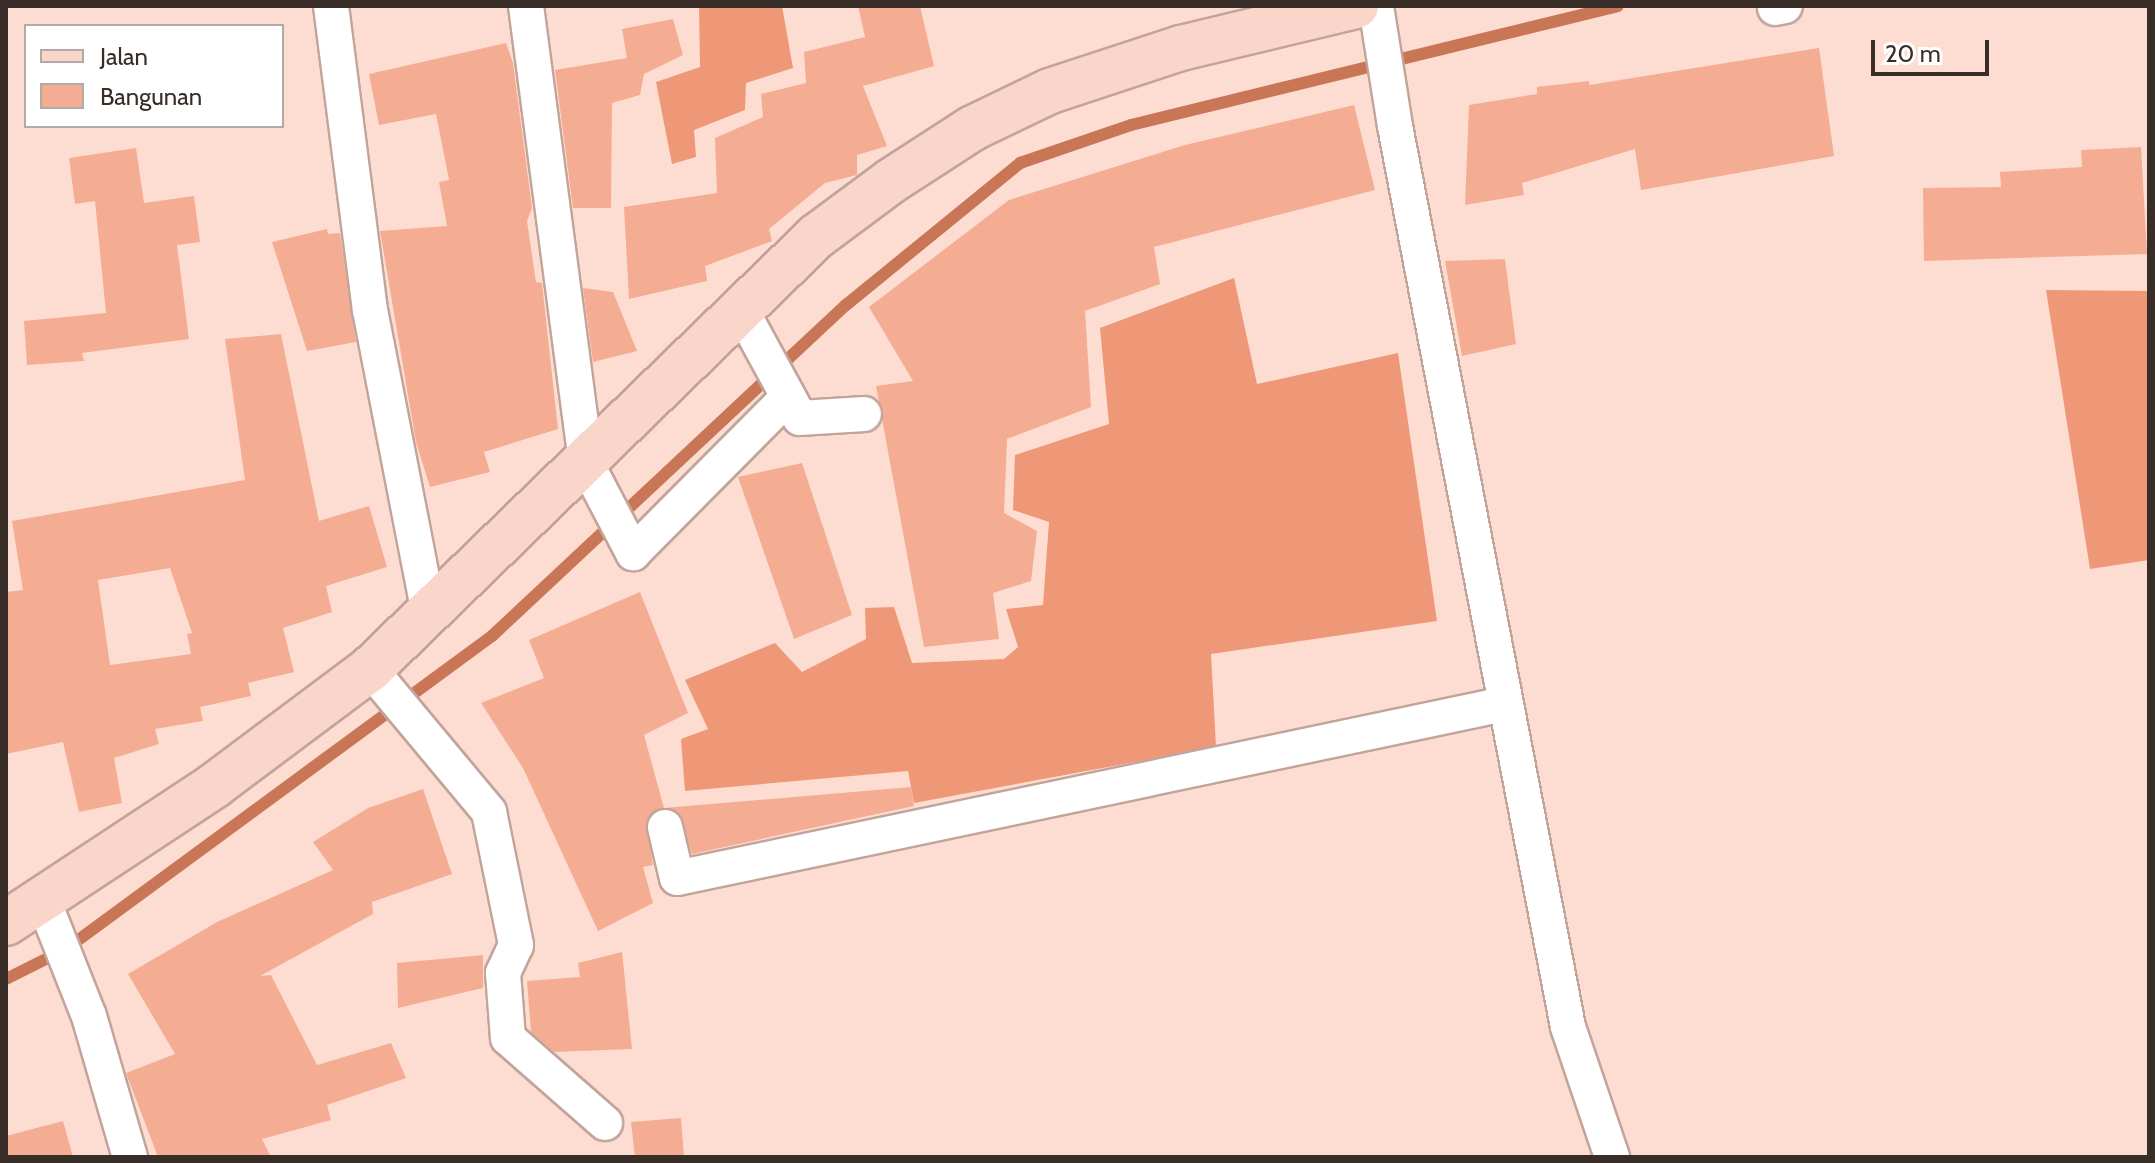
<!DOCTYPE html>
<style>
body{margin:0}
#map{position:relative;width:2155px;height:1163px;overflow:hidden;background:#fdddd2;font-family:Cabin,sans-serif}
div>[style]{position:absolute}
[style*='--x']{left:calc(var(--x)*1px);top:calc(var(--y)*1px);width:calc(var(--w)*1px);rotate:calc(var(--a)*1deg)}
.forest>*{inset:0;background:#ef9878}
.stream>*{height:12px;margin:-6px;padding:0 6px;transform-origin:6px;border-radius:6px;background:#c97657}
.building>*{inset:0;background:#f4ad93}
.roads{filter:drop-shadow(2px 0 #c2a49a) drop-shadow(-2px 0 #c2a49a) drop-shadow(0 2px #c2a49a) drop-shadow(0 -2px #c2a49a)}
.street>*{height:34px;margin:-17px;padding:0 17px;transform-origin:17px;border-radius:17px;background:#fff}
.secondary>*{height:44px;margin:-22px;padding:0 22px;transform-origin:22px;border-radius:22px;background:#f9d6c9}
span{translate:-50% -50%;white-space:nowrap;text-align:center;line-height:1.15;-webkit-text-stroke:6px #fff;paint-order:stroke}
.frame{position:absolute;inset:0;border:8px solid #392d28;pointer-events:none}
.legend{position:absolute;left:24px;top:24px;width:260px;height:104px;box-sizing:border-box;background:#fff;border:2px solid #b0aba9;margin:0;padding:10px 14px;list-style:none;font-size:24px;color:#392d28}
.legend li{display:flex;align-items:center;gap:16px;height:40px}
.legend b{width:40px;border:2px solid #b0aba9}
.scale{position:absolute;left:1871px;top:40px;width:118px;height:36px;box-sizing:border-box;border:4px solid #392d28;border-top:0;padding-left:10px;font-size:24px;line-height:28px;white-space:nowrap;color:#392d28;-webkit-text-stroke:6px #fff;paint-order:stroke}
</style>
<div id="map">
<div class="forest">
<div style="clip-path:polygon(699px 6px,782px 6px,793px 68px,746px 83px,745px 110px,694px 130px,696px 157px,672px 164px,656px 82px,700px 67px)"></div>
<div style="clip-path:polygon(1234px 278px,1257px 384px,1398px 353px,1437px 621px,1211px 654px,1216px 747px,914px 803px,908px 771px,685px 791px,681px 739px,708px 729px,685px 680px,775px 643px,802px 672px,866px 639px,865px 608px,894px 607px,912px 663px,1004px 659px,1018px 647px,1006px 609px,1043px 605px,1049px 522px,1013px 510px,1015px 455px,1109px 424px,1100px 328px)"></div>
<div style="clip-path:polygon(2046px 290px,2149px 291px,2149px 560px,2090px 569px)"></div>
</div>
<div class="stream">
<div style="--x:6;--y:979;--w:67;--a:-26.6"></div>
<div style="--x:66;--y:949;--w:529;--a:-36.31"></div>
<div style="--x:492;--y:636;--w:485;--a:-43.1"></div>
<div style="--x:846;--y:305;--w:225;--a:-39.2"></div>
<div style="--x:1020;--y:163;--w:117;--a:-18.9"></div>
<div style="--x:1131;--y:125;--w:501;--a:-13.73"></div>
</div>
<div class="building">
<div style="clip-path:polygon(858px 6px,920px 6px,934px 66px,863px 86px,887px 146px,857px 155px,857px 175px,825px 183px,769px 229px,772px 241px,705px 266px,707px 281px,629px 299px,624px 207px,717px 193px,715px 138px,763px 117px,761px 94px,806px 83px,804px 52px,865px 37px)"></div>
<div style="clip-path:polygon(673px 19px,683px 55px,644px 74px,640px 95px,612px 103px,611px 208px,573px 208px,555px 70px,627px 58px,622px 29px)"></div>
<div style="clip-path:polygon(506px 43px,513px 63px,532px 208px,527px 221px,536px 282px,542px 283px,558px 429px,484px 452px,490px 472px,430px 487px,416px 442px,380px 231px,447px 226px,439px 182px,449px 180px,436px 114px,379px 125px,369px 74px)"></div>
<div style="clip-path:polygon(1819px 48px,1834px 156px,1641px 190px,1635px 149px,1522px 183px,1524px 195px,1465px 205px,1469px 105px,1537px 94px,1537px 87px,1589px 81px,1589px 85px)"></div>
<div style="clip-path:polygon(1354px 105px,1375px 190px,1154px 247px,1160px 284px,1085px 311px,1091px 407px,1007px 439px,1004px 513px,1037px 531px,1031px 581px,993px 593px,999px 639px,924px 647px,876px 386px,913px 381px,869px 307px,1009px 200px,1185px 145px)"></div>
<div style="clip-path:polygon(2141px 147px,2147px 254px,1924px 261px,1923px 188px,2001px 187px,2000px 172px,2082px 167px,2081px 150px)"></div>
<div style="clip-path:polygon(136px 148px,144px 203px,194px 196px,200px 242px,177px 245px,189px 339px,82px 353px,84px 361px,27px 365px,24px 321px,106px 313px,95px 201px,75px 204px,69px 158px)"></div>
<div style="clip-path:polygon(327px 229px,328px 234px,340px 233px,356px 342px,307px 351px,272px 242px)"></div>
<div style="clip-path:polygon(1505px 259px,1516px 344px,1462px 356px,1445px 261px)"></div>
<div style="clip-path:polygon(583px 288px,613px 292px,637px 351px,593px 362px)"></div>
<div style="clip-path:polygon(evenodd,281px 334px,319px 521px,369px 506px,387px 567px,326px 586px,332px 612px,283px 628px,294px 672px,248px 683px,251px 696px,200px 707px,203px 721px,155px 729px,159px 744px,114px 758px,122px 803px,79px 812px,63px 742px,6px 754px,6px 592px,23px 590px,12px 521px,245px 480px,225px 339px,281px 334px,170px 568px,192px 633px,187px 634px,191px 654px,110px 665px,98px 580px,170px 568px)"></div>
<div style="clip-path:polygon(802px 463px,852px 615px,794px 639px,738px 477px)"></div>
<div style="clip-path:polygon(640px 592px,688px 713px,644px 735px,664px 808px,646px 822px,653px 865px,643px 867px,653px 903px,598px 931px,523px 768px,481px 703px,544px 678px,529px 640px)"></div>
<div style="clip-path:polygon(911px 787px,914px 806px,692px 854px,680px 814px,664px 808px)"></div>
<div style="clip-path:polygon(423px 789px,452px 874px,372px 902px,373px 914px,260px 976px,271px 975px,317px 1065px,391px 1043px,406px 1078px,327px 1105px,331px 1120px,262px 1139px,271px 1157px,158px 1157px,126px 1073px,175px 1054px,128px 974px,217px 922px,333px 870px,313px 842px,368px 808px)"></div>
<div style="clip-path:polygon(622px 952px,632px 1049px,554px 1052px,531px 1032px,527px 981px,580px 977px,578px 963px)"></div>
<div style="clip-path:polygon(483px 955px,483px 988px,398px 1008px,397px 963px)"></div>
<div style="clip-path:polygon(681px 1118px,684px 1157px,635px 1157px,631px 1122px)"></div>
<div style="clip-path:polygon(63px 1121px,73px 1157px,6px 1157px,6px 1136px)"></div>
</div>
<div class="roads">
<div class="street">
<div style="--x:331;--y:6;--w:306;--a:82.7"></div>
<div style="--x:370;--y:310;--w:309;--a:79"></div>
<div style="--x:526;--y:6;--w:461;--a:82.5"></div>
<div style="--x:586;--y:463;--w:102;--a:62.4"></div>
<div style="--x:633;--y:553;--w:220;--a:-45.2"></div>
<div style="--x:1376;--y:6;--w:121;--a:81"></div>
<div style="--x:1395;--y:126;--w:917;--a:79.13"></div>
<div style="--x:1568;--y:1027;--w:137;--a:71.3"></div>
<div style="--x:1775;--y:8;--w:10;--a:-11"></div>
<div style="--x:741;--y:310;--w:123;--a:61.4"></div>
<div style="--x:800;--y:418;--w:64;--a:-3.6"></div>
<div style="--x:370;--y:669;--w:186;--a:50.2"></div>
<div style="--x:489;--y:812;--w:136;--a:78.5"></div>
<div style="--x:516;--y:945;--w:31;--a:115"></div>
<div style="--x:503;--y:973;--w:65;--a:85.6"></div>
<div style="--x:508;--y:1038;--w:129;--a:41.2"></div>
<div style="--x:665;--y:827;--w:52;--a:76.8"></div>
<div style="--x:677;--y:878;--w:846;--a:-11.87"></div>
<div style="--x:43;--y:900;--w:125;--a:68.4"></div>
<div style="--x:89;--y:1016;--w:147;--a:73.8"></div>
</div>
<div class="secondary">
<div style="--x:6;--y:923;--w:250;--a:-33.4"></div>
<div style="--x:215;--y:785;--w:194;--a:-36.8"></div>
<div style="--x:370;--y:669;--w:622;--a:-44.09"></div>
<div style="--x:817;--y:236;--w:92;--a:-36.6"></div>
<div style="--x:891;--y:181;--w:98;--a:-32.9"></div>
<div style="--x:973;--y:128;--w:85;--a:-25.7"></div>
<div style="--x:1050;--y:91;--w:138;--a:-18.2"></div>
<div style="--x:1181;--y:48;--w:180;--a:-13.5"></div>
</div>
</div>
<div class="frame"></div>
<ul class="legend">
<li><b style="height:10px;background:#f9d6c9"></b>Jalan</li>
<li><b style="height:22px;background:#f4ad93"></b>Bangunan</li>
</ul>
<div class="scale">20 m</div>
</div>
